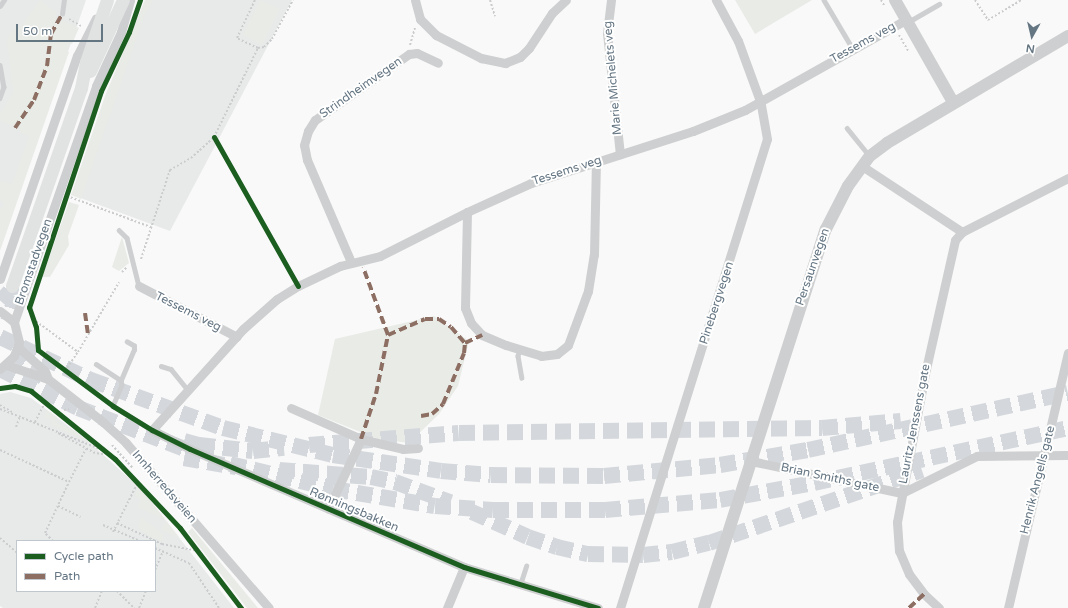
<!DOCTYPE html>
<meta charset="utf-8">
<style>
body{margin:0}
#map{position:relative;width:1068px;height:608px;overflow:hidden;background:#f9f9f9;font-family:"Varela Round",sans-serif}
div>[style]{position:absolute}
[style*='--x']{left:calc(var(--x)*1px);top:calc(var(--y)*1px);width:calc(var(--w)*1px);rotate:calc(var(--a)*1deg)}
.built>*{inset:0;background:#e8e9e9}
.green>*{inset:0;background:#e8ebe6}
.secondary-tunnel>*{height:13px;margin-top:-6.5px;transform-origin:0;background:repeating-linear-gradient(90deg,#d4d8dc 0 13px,transparent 0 19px)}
.trunk-tunnel>*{height:16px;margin-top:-8px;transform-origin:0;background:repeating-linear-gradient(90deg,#d4d8dc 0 16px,transparent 0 24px)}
.path>*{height:2px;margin-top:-1px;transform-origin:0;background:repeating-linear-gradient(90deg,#cbcccd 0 2px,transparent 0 4px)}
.service>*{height:4.5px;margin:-2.25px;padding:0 2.25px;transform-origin:2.25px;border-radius:2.25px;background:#cecfd0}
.minor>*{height:9px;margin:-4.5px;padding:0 4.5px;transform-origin:4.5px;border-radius:4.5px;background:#cecfd0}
.tertiary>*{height:12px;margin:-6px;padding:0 6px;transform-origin:6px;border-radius:6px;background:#cecfd0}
.secondary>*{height:13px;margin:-6.5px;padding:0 6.5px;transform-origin:6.5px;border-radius:6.5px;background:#e1e2e2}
.quiet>*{height:4px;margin-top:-2px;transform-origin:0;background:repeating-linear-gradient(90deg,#8d6e63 0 8px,transparent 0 12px)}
.cycleway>*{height:5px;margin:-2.5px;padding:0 2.5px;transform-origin:2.5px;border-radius:2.5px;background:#1b5e20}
span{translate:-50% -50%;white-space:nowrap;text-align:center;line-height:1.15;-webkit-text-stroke:4px #fff;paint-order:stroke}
.street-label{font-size:12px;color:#657683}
.legend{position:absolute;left:16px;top:540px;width:140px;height:52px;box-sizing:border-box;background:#fff;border:1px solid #c1c8cd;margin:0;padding:5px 7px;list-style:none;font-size:12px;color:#657683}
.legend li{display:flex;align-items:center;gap:8px;height:20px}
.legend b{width:20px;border:1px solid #c1c8cd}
.north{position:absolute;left:1012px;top:16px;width:40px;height:40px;-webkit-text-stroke:3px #fff;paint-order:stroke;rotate:188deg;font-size:11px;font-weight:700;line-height:16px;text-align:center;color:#657683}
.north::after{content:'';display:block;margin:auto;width:14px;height:18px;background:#657683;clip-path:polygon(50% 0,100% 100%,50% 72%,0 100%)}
.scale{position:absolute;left:16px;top:24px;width:87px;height:18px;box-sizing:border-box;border:2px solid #657683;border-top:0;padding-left:5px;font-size:12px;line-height:14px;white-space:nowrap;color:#657683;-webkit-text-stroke:3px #fff;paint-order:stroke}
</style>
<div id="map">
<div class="built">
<div style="clip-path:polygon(0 0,86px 0,0 246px)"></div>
<div style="clip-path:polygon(146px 0,292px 0,170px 231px,75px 196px)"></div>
<div style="clip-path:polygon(evenodd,10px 392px,31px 398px,47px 410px,89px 442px,142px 490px,234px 608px,3px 608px,0 606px,0 394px,10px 392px,17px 541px,155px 541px,155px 591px,17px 591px,17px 541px)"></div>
</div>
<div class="green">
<div style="clip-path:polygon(40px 0,56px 12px,56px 18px,79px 28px,72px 44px,69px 43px,67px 51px,69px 52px,0 251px,0 210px,5px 204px,0 200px,0 183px,1px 181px,12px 184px,29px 136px,19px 132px,20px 128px,0 121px,0 114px,13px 92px,7px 41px,10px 33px,22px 25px)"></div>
<div style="clip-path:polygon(145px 0,153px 0,144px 16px,81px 199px,71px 195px,105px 96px)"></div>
<div style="clip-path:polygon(260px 0,280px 9px,262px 45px,243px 35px)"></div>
<div style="clip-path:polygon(735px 0,812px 0,755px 34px)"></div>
<div style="clip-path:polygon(69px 202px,79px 205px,68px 236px,69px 245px,50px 277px,42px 277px)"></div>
<div style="clip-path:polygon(122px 237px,129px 263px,119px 271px,112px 267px)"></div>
<div style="clip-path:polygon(434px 316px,469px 341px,458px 386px,439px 414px,409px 443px,378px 439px,318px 415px,335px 339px)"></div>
<div style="clip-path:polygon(47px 410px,57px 417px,55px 422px,75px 431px,89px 442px,51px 425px,52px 420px,44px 417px)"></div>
<div style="clip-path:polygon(137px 488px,142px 490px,179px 537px,161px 530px,166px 520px,137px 507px,141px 499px,135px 496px)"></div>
<div style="clip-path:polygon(141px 517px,163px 534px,163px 541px,152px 538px,138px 528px)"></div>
<div style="clip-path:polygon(192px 528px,258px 608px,247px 608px,188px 532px)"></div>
</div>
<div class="secondary-tunnel">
<div style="--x:0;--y:300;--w:18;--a:-49"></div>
<div style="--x:12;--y:286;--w:9;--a:77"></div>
<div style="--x:14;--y:295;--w:26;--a:106"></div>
</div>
<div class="trunk-tunnel">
<div style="--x:0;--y:337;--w:101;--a:25.3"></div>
<div style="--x:91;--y:380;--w:140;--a:20"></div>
<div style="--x:223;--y:428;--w:113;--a:13.8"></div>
<div style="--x:333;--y:455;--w:109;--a:8.4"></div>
<div style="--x:441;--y:471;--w:50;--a:4.6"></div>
<div style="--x:491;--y:475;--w:113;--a:0.5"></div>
<div style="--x:604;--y:476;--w:117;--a:-5.4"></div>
<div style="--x:720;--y:465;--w:89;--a:-9.7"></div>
<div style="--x:808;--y:450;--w:266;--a:-12.4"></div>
<div style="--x:10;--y:355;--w:45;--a:34"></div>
<div style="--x:0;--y:369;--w:87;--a:26.6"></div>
<div style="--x:78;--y:408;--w:129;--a:21"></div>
<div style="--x:184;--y:441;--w:16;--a:15"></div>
<div style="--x:199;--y:445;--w:54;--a:6.3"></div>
<div style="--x:253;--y:451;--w:31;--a:-6"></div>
<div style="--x:309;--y:445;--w:150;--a:-4.6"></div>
<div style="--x:459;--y:433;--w:363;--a:-0.8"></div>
<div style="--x:822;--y:428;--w:79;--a:-5.1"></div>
<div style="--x:184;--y:458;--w:53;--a:9.8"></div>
<div style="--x:230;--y:464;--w:106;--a:13.6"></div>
<div style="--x:333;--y:489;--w:103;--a:9.5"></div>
<div style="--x:435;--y:506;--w:58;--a:3.9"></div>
<div style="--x:493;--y:510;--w:112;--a:0"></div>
<div style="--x:605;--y:510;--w:115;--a:-5"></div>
<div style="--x:720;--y:500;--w:96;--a:-10.3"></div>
<div style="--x:814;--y:483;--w:260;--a:-12.2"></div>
<div style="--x:279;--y:470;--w:92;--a:4.4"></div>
<div style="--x:371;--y:477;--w:25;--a:12"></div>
<div style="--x:395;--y:482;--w:59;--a:20"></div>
<div style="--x:472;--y:512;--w:61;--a:24.1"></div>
<div style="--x:528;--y:537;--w:31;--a:19"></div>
<div style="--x:557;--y:547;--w:32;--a:13"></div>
<div style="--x:588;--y:554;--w:55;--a:1"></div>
<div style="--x:643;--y:555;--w:29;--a:-6"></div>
<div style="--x:672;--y:552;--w:38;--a:-14"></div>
<div style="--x:709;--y:543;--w:225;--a:-18.9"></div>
</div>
<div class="path">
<div style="--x:490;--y:0;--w:17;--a:73"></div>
<div style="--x:881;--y:0;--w:6;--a:59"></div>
<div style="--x:975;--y:0;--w:24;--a:57"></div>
<div style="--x:988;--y:20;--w:39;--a:-31"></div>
<div style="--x:69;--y:19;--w:14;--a:30"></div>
<div style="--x:899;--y:35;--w:20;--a:60"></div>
<div style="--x:410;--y:45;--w:18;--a:-74"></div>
<div style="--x:258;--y:48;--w:6;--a:-9"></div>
<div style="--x:264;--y:47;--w:11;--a:-45"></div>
<div style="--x:272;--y:39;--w:44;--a:-61.7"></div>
<div style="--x:67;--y:196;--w:90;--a:20.3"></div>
<div style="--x:141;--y:259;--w:94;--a:-72"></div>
<div style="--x:170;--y:170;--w:24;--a:-30"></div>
<div style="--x:191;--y:158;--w:31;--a:-42"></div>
<div style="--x:214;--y:137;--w:99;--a:-63.7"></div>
<div style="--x:258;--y:48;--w:23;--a:-155"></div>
<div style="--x:237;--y:38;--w:42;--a:-64.7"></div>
<div style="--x:122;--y:272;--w:6;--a:-45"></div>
<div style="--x:33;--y:319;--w:56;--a:36.3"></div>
<div style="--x:78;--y:352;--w:81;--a:-59.6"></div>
<div style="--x:65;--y:371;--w:23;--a:-56"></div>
<div style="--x:0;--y:405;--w:16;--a:30"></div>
<div style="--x:0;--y:409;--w:113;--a:21.8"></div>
<div style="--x:105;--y:451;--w:4;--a:124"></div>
<div style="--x:103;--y:454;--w:8;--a:-173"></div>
<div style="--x:95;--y:453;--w:44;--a:-151.7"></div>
<div style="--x:64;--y:410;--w:5;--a:-11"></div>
<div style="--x:35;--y:422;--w:22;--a:-63"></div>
<div style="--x:16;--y:427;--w:12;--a:-70"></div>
<div style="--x:112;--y:445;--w:31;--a:48"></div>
<div style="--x:0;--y:450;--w:76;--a:24.9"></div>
<div style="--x:69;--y:482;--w:37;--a:-63"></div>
<div style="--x:58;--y:506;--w:25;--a:26"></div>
<div style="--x:117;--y:523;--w:50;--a:25"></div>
<div style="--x:162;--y:544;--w:36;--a:11"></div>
<div style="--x:103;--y:525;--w:40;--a:23.4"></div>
<div style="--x:113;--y:532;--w:56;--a:-63.4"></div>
<div style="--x:0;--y:538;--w:23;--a:41"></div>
<div style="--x:53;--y:541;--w:11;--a:-135"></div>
<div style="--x:45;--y:533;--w:56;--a:-64.8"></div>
<div style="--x:155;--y:548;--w:37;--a:24"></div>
<div style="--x:189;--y:563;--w:54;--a:56.3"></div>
<div style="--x:155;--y:570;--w:21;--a:-67"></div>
<div style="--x:117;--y:591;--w:24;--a:45"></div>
<div style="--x:95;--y:608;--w:18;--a:-68"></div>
<div style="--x:139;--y:608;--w:18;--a:-68"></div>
</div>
<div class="service">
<div style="--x:824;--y:0;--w:57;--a:59.4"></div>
<div style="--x:0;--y:6;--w:7;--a:-56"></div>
<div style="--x:62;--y:14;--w:14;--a:-82"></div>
<div style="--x:908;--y:22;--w:36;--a:-30"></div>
<div style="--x:0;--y:65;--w:22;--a:80"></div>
<div style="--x:4;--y:87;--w:12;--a:110"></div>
<div style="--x:847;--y:128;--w:35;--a:51"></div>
<div style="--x:119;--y:230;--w:11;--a:45"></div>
<div style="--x:127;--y:238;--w:49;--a:76"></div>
<div style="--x:520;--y:349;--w:7;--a:106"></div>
<div style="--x:518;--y:356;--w:22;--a:80"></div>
<div style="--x:96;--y:364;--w:30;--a:33"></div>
<div style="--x:121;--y:380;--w:5;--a:79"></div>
<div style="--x:122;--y:385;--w:23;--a:113"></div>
<div style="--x:113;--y:406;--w:46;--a:31.6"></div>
<div style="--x:161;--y:366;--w:10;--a:17"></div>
<div style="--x:171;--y:369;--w:26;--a:51"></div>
<div style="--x:121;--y:380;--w:33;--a:-67"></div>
<div style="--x:134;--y:350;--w:4;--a:-90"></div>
<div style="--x:134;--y:346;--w:8;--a:-150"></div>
<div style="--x:520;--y:585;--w:20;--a:-72"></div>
</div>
<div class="minor">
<div style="--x:415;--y:0;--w:20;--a:75"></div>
<div style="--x:420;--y:19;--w:23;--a:45"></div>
<div style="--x:436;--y:35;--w:51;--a:27.1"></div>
<div style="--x:481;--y:58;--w:25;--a:12"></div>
<div style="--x:505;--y:63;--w:16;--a:-22"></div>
<div style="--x:520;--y:57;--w:13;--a:-45"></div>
<div style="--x:529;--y:48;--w:42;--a:-56.7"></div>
<div style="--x:552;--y:13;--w:19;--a:-43"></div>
<div style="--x:611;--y:0;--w:33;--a:97"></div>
<div style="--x:607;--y:33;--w:122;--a:83.9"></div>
<div style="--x:862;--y:166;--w:120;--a:33.4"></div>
<div style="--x:467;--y:212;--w:96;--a:91.2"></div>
<div style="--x:465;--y:308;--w:16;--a:68"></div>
<div style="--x:471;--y:323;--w:16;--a:47"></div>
<div style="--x:482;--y:335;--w:26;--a:23"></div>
<div style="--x:506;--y:345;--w:37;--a:17"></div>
<div style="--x:541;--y:356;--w:16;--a:-7"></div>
<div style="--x:557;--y:354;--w:14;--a:-39"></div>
<div style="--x:568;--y:345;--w:58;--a:-69.7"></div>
<div style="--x:588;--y:291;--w:36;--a:-81"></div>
<div style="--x:594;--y:255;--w:93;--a:-88.8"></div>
<div style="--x:351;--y:262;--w:111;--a:-113.3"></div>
<div style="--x:307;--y:160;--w:15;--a:-101"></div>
<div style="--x:304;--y:145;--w:15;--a:-74"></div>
<div style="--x:308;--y:131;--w:13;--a:-58"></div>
<div style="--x:315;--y:120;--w:115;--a:-35.1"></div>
<div style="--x:409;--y:54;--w:8;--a:-7"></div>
<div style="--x:417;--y:53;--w:23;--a:25"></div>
<div style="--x:0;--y:279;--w:236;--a:-71"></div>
<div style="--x:77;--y:56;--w:42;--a:-63.4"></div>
<div style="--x:139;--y:286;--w:110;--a:27.5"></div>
<div style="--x:0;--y:311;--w:18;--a:38"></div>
<div style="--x:14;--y:322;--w:21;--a:76"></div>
<div style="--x:19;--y:342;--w:15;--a:110"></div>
<div style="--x:14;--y:356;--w:19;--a:137"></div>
<div style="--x:14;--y:322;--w:250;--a:-70.8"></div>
<div style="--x:96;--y:86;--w:60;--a:-65.2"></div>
<div style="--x:121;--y:32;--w:33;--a:-74"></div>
<div style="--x:18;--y:347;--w:36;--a:42"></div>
<div style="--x:45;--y:371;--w:9;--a:69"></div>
<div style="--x:6;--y:365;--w:44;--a:18.4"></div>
<div style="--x:48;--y:379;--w:70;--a:38"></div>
<div style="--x:103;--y:422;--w:31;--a:42"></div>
<div style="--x:126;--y:443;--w:218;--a:49.1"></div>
<div style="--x:291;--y:408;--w:77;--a:23.9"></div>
<div style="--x:361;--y:439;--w:77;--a:115.2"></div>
<div style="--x:361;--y:439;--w:43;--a:13.4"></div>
<div style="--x:403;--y:449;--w:15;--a:-4"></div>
<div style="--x:751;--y:461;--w:154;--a:12"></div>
<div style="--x:902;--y:493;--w:84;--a:-26.3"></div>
<div style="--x:977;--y:456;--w:91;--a:-0.6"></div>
<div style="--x:447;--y:608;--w:44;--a:-67.5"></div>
<div style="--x:598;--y:608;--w:140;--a:-163"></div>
<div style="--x:464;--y:567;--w:298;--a:-156.7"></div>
<div style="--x:190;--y:449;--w:42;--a:-153.4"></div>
<div style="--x:152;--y:430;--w:136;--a:-48"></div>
<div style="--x:243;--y:329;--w:45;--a:-41.4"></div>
<div style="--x:277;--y:299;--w:25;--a:-32"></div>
<div style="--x:298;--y:286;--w:47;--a:-25.5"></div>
<div style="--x:340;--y:266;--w:41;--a:-14"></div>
<div style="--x:380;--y:256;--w:97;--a:-26.8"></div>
<div style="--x:467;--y:212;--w:70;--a:-24.4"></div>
<div style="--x:531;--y:183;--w:170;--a:-17.8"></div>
<div style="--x:693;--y:131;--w:56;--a:-22"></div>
<div style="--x:745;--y:110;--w:186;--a:-29.3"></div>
<div style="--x:620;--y:608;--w:491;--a:-72.6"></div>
<div style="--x:767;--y:139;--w:39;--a:-100"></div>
<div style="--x:760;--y:101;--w:64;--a:-110.1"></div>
<div style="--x:738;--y:41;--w:47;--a:-118.2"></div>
<div style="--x:939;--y:608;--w:21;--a:-137"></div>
<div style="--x:924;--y:594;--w:25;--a:-127"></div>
<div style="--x:909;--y:574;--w:25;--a:-113"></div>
<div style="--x:899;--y:551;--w:29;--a:-94"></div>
<div style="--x:897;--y:522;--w:156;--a:-79.3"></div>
<div style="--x:926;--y:369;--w:132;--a:-77.3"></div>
<div style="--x:955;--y:240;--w:11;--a:-49"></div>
<div style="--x:962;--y:232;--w:119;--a:-27"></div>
<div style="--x:1008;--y:608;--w:262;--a:-76.8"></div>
</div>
<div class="tertiary">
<div style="--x:895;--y:0;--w:117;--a:60.4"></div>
<div style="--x:704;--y:608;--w:398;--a:-72.2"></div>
<div style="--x:826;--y:229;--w:48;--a:-62.9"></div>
<div style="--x:848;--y:186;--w:37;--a:-54"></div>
<div style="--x:870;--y:156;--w:21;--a:-37"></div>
<div style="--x:887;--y:143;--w:210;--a:-30.6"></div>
</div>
<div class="secondary">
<div style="--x:90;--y:71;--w:78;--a:-65.1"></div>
<div style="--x:12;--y:286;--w:210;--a:-70.8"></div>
<div style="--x:81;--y:88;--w:26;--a:-79"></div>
<div style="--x:86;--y:62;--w:65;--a:-71.3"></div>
</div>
<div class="quiet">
<div style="--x:15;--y:128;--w:34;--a:-56"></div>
<div style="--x:34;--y:100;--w:36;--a:-69"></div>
<div style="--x:47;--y:66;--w:32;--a:-83"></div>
<div style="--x:51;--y:34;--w:23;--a:-61"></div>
<div style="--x:85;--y:313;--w:22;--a:82"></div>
<div style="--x:388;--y:335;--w:40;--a:-23.4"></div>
<div style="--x:425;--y:319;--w:14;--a:0"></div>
<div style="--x:439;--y:319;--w:14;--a:34"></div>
<div style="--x:451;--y:327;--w:21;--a:49"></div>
<div style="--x:465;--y:343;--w:19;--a:-25"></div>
<div style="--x:421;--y:416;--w:11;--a:-10"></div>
<div style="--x:432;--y:414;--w:15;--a:-42"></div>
<div style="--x:443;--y:404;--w:55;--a:-67.6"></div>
<div style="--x:464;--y:353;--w:10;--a:-84"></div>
<div style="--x:361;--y:439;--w:47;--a:-71.6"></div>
<div style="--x:376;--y:394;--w:60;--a:-78.5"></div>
<div style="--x:388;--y:335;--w:72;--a:-110.2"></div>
<div style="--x:909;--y:608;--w:21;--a:-43"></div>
</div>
<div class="cycleway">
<div style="--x:140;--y:0;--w:34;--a:109"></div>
<div style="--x:129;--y:32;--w:65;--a:115.4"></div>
<div style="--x:101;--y:91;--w:228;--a:108.4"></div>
<div style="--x:29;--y:307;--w:21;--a:71"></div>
<div style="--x:36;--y:327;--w:23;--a:85"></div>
<div style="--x:38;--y:350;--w:94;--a:36.7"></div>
<div style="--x:113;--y:406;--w:46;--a:31.6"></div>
<div style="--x:152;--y:430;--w:42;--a:26.6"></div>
<div style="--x:190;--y:449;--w:298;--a:23.3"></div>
<div style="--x:464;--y:567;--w:140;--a:17"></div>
<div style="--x:214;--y:137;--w:171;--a:60.6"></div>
<div style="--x:0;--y:388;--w:15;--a:-8"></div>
<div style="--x:15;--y:386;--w:17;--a:17"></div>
<div style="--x:31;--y:391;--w:108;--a:39"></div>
<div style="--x:115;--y:459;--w:95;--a:46.7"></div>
<div style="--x:180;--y:528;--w:101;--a:52.7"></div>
</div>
<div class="street-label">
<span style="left:863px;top:43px;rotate:-29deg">Tessems veg</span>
<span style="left:613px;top:78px;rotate:-95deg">Marie Michelets veg</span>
<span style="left:361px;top:88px;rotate:-35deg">Strindheimvegen</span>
<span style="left:567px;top:171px;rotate:-18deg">Tessems veg</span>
<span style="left:34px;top:262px;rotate:-71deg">Bromstadvegen</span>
<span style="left:813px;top:267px;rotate:-71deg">Persaunvegen</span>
<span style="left:717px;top:303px;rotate:-72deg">Pinebergvegen</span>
<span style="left:188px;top:312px;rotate:27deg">Tessems veg</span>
<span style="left:915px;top:424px;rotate:-79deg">Lauritz Jenssens gate</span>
<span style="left:830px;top:478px;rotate:12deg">Brian Smiths gate</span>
<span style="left:1038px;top:480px;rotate:-76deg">Henrik Angells gate</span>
<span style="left:164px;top:487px;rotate:49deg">Innherredsveien</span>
<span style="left:354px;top:510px;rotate:23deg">Rønningsbakken</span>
</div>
<ul class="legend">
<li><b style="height:5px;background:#1b5e20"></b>Cycle path</li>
<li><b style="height:5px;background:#8d6e63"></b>Path</li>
</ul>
<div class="north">N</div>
<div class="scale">50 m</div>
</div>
